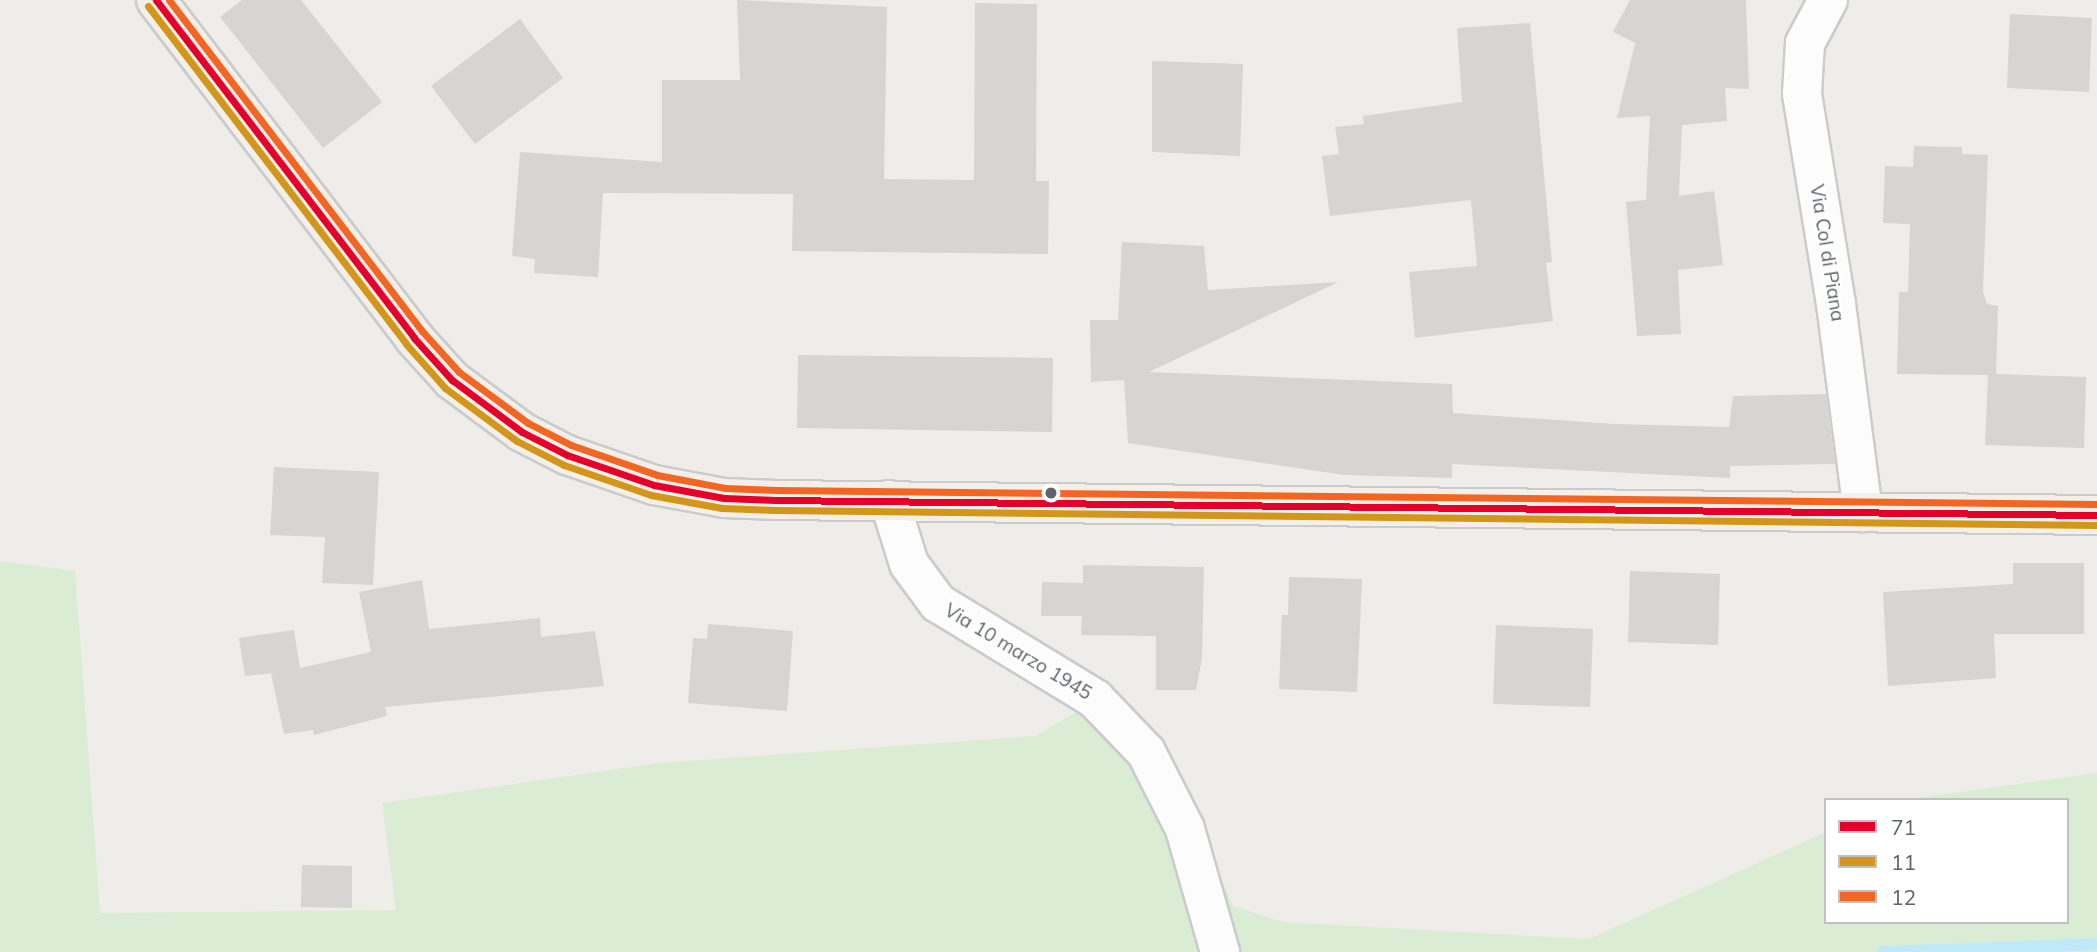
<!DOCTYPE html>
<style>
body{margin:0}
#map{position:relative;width:2097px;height:952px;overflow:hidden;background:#efedea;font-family:Mulish,sans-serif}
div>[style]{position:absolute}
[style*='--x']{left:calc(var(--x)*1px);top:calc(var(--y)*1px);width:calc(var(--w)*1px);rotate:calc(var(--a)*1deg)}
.green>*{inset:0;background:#daecd4}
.stream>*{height:12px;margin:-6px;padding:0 6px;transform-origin:6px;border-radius:6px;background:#bfe9f9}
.building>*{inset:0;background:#d7d5d4}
.roads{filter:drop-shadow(2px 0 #cacbcb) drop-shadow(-2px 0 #cacbcb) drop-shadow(0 2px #cacbcb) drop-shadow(0 -2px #cacbcb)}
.street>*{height:38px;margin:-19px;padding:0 19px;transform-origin:19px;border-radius:19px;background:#fdfcfc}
.primary>*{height:38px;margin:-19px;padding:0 19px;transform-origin:19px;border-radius:19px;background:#f4f0e9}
.bus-1>*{height:7px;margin:-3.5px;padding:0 3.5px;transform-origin:3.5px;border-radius:3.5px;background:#e4002b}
.bus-2>*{height:7px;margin:-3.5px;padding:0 3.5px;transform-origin:3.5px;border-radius:3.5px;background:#d1961a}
.bus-3>*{height:7px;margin:-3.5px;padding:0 3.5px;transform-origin:3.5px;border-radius:3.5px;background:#f26522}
.dots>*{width:19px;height:19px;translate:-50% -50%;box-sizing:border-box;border:4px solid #fff;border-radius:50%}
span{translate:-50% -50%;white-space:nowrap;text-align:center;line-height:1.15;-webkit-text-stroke:6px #fff;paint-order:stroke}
.street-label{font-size:19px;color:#5e6468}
.legend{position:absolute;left:1824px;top:798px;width:245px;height:126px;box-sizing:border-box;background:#fff;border:2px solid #bfc1c3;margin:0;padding:9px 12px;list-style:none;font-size:21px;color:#5e6468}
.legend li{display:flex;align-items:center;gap:14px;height:35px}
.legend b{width:35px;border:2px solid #bfc1c3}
</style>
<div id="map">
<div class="green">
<div style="clip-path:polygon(0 561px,75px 571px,100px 913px,396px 910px,382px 803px,659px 763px,1035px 736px,1107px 694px,1178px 775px,1233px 906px,1283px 922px,1589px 939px,1826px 832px,1826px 922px,2067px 922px,2067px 800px,1902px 800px,2097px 773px,2097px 952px,0 952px)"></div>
</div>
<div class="stream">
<div style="--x:1883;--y:952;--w:214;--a:-2.1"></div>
</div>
<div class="building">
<div style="clip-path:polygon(242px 0,301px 0,382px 102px,323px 148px,220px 17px)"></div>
<div style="clip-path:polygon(737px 0,887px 7px,884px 179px,974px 180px,975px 3px,1037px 4px,1036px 181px,1049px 181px,1048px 254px,792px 251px,793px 194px,603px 193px,598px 277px,534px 273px,535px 259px,512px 256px,520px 152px,662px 162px,662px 80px,740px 80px)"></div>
<div style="clip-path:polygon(1630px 0,1746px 0,1749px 89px,1725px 88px,1727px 121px,1682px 125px,1679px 196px,1714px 191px,1723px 265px,1678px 270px,1681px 334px,1637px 336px,1626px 202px,1646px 200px,1650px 116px,1617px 118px,1635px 43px,1613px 32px)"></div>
<div style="clip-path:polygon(2010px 14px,2092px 18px,2089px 92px,2007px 88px)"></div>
<div style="clip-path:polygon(520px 19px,563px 78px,475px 144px,431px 86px)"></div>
<div style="clip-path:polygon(1530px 23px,1552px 262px,1546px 263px,1553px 321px,1415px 338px,1409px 272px,1477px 266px,1471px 200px,1330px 216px,1322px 156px,1339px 154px,1335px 127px,1364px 124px,1363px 116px,1462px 102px,1457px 28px)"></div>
<div style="clip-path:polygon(1152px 61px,1243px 64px,1240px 156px,1152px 152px)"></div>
<div style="clip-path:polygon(1914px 146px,1962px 147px,1962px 154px,1988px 155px,1983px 292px,1987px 304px,1998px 306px,1996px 374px,2086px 377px,2084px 448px,1985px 445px,1988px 375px,1897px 374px,1899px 292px,1908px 292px,1910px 224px,1883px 223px,1885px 166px,1913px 167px)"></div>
<div style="clip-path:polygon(1122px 242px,1204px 246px,1208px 290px,1338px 282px,1149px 372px,1452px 384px,1453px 413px,1615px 424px,1729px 427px,1733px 396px,1826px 394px,1835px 464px,1730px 466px,1730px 478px,1452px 464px,1452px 478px,1344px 475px,1128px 443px,1124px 380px,1091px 382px,1090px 320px,1118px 320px)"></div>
<div style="clip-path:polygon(798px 355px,1053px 358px,1052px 432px,797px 428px)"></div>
<div style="clip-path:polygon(274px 467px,379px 472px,373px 585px,322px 583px,325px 537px,270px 535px)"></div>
<div style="clip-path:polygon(2013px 563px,2084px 563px,2084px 634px,1994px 634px,1996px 678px,1888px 686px,1883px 592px,2013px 584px)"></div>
<div style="clip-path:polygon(1083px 565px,1204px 567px,1202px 658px,1196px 690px,1156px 690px,1156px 636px,1081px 635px,1082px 616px,1041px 616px,1042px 582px,1083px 583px)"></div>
<div style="clip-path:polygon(1630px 571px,1720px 574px,1718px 645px,1628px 642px)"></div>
<div style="clip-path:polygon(1289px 577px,1362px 579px,1357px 692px,1279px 689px,1282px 615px,1288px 615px)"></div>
<div style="clip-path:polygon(422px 580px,429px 629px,540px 618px,541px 637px,595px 631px,604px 686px,385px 707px,387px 716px,314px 735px,313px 730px,284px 734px,271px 674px,275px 673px,245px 676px,239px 638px,294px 630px,300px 668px,371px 652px,359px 592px)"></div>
<div style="clip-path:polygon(708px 624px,793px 631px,787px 711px,688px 703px,693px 638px,707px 639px)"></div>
<div style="clip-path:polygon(1496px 625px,1593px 629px,1590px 707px,1493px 704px)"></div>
<div style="clip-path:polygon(302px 865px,352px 866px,352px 908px,301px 907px)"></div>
</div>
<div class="roads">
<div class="street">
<div style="--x:1828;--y:0;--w:49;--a:118.1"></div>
<div style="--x:1805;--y:43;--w:51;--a:93.4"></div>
<div style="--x:1802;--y:94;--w:213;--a:80.8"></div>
<div style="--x:1836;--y:304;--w:210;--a:82.6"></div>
<div style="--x:889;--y:500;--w:67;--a:72.6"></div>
<div style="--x:909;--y:564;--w:49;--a:53.4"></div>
<div style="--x:938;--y:603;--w:184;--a:31.4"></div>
<div style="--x:1095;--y:699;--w:74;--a:46.1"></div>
<div style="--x:1146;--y:752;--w:86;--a:63.1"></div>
<div style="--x:1185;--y:829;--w:128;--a:74.1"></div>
</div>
<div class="primary">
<div style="--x:156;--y:0;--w:425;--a:52.6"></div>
<div style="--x:414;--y:338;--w:57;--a:47.9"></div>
<div style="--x:452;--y:380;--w:87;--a:36.6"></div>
<div style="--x:522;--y:432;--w:51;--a:27.1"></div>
<div style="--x:567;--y:455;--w:92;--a:19"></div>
<div style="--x:654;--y:485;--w:71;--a:10.5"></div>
<div style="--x:724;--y:498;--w:52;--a:2.2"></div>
<div style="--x:776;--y:500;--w:1321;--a:0.65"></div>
</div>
</div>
<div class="bus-1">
<div style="--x:156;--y:0;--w:425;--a:52.6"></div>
<div style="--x:414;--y:338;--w:57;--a:47.9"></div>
<div style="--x:452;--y:380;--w:87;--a:36.6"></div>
<div style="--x:522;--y:432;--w:51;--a:27.1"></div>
<div style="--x:567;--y:455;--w:92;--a:19"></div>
<div style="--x:654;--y:485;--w:71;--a:10.5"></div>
<div style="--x:724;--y:498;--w:52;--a:2.2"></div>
<div style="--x:776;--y:500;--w:1321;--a:0.65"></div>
</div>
<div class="bus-2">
<div style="--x:148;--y:6;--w:425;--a:52.6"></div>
<div style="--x:406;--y:344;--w:59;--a:48.4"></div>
<div style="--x:445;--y:388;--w:89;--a:36.4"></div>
<div style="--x:517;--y:441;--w:53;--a:27.1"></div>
<div style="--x:564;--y:465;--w:92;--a:19"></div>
<div style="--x:651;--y:495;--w:72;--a:10.4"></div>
<div style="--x:722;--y:508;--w:54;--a:2.1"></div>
<div style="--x:776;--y:510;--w:1321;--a:0.65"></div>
</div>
<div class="bus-3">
<div style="--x:169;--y:0;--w:417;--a:52.6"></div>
<div style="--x:422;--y:331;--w:55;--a:47.9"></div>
<div style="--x:459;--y:372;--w:86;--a:36.5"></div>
<div style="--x:528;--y:423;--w:48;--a:27.1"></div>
<div style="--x:571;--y:445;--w:91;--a:19.2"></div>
<div style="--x:657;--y:475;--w:69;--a:10.8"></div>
<div style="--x:725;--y:488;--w:51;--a:2.2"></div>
<div style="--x:776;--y:490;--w:1321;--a:0.61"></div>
</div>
<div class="dots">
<div style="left:1051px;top:493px;background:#5e6468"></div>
</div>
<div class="street-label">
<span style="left:1827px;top:253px;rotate:81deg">Via Col di Piana</span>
<span style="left:1018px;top:652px;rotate:31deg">Via 10 marzo 1945</span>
</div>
<ul class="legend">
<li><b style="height:9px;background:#e4002b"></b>71</li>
<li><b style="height:9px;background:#d1961a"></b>11</li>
<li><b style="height:9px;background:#f26522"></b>12</li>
</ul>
</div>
